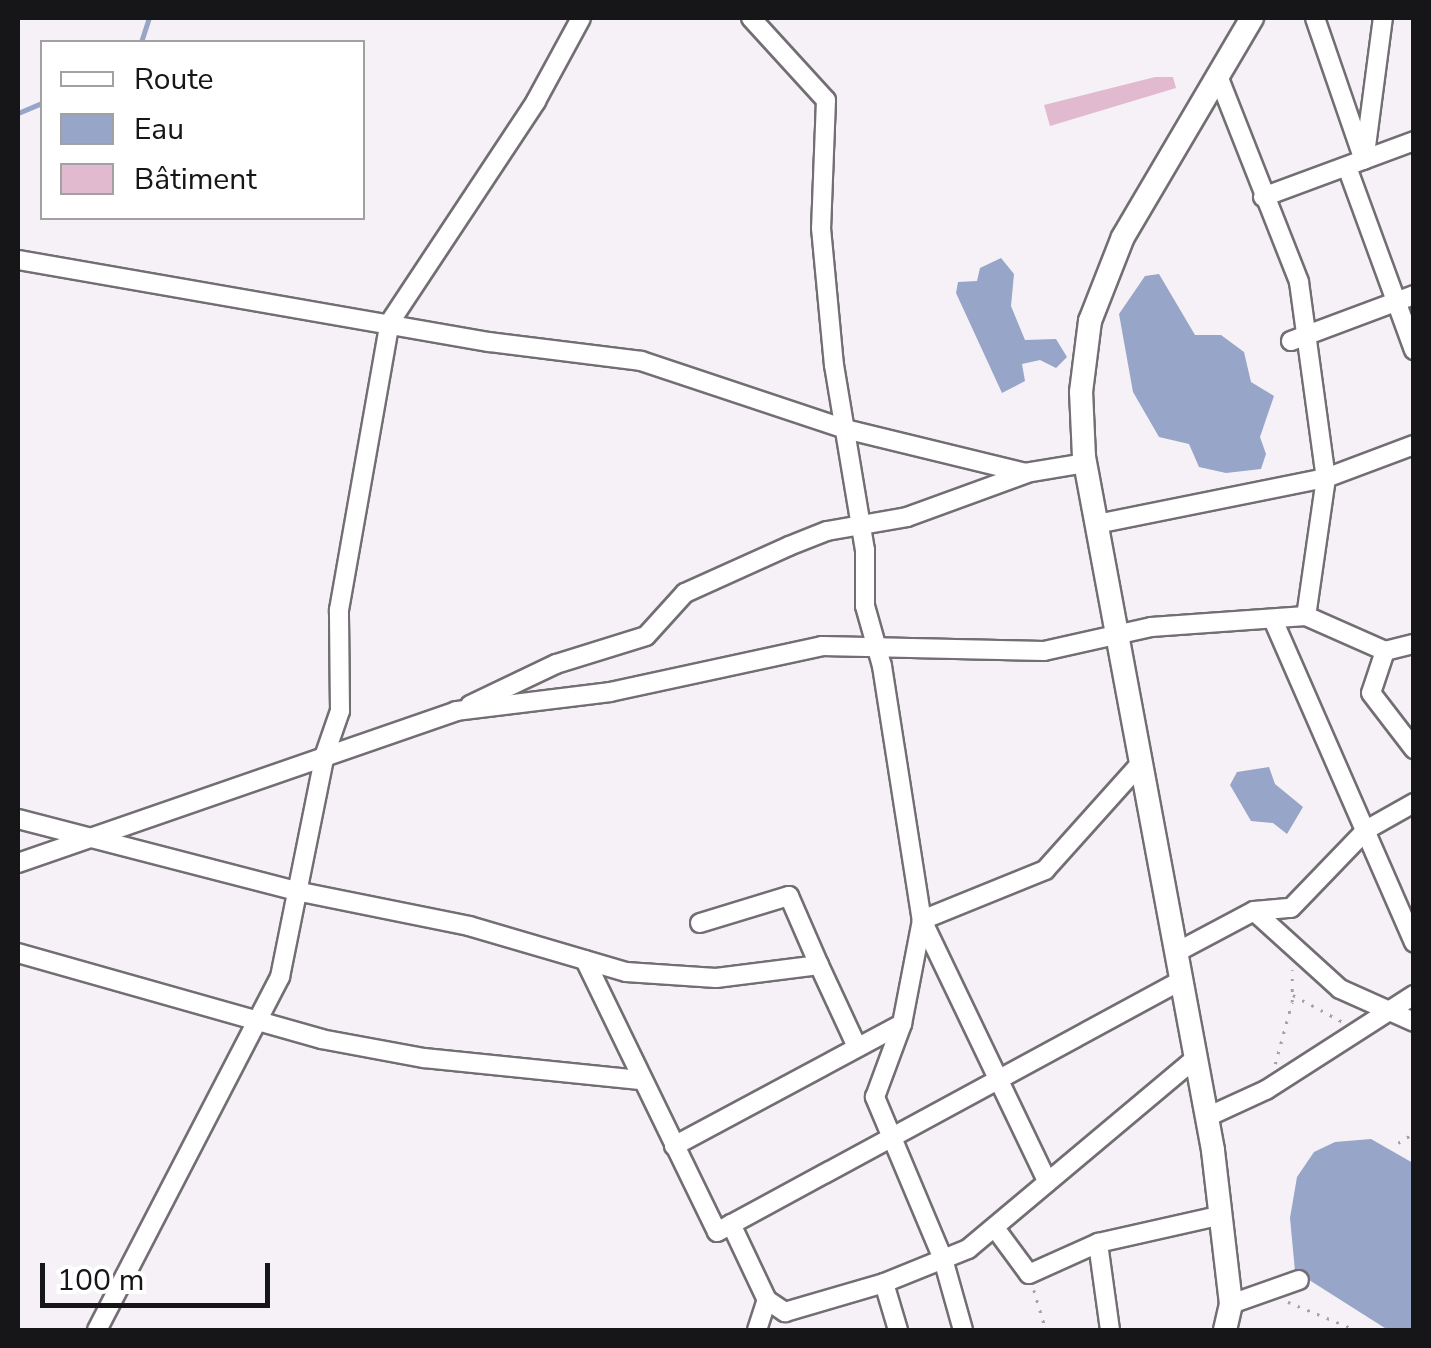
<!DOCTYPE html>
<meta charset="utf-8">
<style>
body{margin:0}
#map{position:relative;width:1431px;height:1348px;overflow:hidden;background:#f6f1f7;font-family:"Nunito Sans",sans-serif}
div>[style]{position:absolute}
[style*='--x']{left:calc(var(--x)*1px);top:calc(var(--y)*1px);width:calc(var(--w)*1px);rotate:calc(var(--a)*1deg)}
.water>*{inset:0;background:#96a5c8}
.stream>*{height:5px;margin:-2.5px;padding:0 2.5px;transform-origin:2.5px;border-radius:2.5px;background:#96a5c8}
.building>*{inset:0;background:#e2bad0}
.path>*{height:2.5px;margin-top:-1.25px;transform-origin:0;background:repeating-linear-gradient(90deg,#a5a2a6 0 2.5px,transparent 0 10.5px)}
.roads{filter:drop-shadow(2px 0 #726e73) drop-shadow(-2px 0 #726e73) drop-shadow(0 2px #726e73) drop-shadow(0 -2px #726e73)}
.minor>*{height:18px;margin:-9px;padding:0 9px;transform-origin:9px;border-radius:9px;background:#fff}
.tertiary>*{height:22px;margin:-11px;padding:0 11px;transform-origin:11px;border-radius:11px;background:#fff}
span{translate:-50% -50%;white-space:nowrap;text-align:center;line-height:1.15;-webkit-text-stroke:8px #fff;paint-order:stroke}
.frame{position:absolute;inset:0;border:20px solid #161517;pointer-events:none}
.legend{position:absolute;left:40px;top:40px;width:325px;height:180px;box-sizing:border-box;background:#fff;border:2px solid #a2a1a2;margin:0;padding:12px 18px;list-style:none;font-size:30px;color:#161517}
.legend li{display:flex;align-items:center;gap:20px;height:50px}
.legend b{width:50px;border:2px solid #a2a1a2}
.scale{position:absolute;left:40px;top:1263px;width:230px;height:45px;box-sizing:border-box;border:5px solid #161517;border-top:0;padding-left:12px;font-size:30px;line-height:35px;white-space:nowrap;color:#161517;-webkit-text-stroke:8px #fff;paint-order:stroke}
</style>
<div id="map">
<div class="water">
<div style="clip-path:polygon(1001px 258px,1014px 274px,1011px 306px,1025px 340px,1056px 339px,1067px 357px,1056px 368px,1040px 360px,1022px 364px,1025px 381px,1002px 393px,956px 293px,958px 282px,977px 281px,980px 268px)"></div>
<div style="clip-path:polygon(1159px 274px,1195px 335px,1221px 335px,1244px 352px,1251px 382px,1274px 396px,1260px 437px,1266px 454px,1261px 469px,1226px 473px,1199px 467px,1189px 444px,1159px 437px,1133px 392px,1119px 314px,1145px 276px)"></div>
<div style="clip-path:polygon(1269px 767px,1275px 784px,1303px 807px,1287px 834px,1273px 823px,1251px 821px,1230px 785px,1237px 772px)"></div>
<div style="clip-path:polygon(1371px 1139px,1413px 1163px,1413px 1330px,1388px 1330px,1295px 1271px,1290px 1218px,1297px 1177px,1314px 1152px,1335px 1142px)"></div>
</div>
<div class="stream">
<div style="--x:141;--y:42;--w:25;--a:-72"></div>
<div style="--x:18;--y:113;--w:26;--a:-23"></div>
</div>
<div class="building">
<div style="clip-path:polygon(1155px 77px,1173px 77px,1176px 88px,1050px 126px,1044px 105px)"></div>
</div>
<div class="path">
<div style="--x:1293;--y:995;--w:57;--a:28.4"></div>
<div style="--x:1275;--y:1064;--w:64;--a:-74.7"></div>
<div style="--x:1292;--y:1002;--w:32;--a:-90"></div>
<div style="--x:1398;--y:1143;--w:19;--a:-32"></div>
<div style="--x:1034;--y:1290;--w:42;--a:73.3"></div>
<div style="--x:1288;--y:1302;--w:74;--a:22.4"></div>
</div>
<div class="roads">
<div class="minor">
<div style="--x:751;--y:18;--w:111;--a:47.6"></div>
<div style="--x:826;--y:100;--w:128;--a:92.2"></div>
<div style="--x:821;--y:228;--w:138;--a:84.6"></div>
<div style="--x:834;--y:365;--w:188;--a:80.5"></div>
<div style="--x:865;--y:550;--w:56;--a:90"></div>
<div style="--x:865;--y:606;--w:62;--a:74.2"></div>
<div style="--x:882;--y:666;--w:257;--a:81.1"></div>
<div style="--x:922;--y:920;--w:287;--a:64.4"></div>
<div style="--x:1315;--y:18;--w:150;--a:71"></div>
<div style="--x:1218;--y:76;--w:221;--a:68.5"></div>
<div style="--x:1299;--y:282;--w:198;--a:82.2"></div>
<div style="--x:1326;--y:478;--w:139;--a:98.2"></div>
<div style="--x:1365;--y:154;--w:137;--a:-82.5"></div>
<div style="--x:1347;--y:167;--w:195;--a:69.9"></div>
<div style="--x:1263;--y:197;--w:161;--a:-20.3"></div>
<div style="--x:18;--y:260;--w:478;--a:9.9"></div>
<div style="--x:489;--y:342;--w:153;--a:7.1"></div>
<div style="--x:641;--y:361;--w:215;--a:18.4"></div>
<div style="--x:845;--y:429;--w:185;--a:13.7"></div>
<div style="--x:1025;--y:473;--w:62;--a:-9.3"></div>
<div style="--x:1291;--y:341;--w:131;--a:-20.5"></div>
<div style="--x:1097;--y:524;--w:234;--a:-11.4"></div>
<div style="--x:1326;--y:478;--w:94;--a:-20.6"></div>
<div style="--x:1274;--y:622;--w:350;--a:66.4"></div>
<div style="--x:1385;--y:651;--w:44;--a:108.4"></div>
<div style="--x:1371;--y:693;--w:71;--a:52.5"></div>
<div style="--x:470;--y:705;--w:95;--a:-25.5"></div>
<div style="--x:556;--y:664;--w:94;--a:-17.3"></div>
<div style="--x:646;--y:636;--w:58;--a:-47.8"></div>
<div style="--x:685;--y:593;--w:114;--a:-24.3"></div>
<div style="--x:789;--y:546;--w:41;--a:-21.5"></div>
<div style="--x:827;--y:531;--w:81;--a:-9.9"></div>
<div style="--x:907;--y:517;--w:126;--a:-20"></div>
<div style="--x:18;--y:819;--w:292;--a:14.5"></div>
<div style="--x:301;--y:892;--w:171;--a:11.4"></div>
<div style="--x:469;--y:926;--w:164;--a:16.3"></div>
<div style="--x:626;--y:972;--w:90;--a:3.8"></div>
<div style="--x:716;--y:978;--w:104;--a:-7.2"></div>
<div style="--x:819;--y:965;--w:90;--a:65.1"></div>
<div style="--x:18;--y:863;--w:464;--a:-19.1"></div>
<div style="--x:456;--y:711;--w:155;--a:-7"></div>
<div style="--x:610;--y:692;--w:217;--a:-12.2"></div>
<div style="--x:822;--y:646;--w:222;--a:1.3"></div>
<div style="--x:1044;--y:651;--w:110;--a:-12.6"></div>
<div style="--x:1151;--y:627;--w:155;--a:-4.1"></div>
<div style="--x:1306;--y:616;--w:86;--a:23.9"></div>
<div style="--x:1385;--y:651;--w:30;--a:-14"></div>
<div style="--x:1254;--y:911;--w:37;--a:-5"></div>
<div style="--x:1291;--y:908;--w:108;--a:-46.1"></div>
<div style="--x:1366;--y:830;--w:55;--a:-29.4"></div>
<div style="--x:700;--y:923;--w:93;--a:-16.9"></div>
<div style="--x:789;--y:896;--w:75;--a:66.5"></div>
<div style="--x:18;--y:953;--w:315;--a:15.8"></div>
<div style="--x:321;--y:1039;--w:105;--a:10.5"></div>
<div style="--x:424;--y:1058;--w:217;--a:5.8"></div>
<div style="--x:1175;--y:953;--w:89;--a:-28"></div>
<div style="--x:1254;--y:911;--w:116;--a:42.2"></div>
<div style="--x:1340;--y:989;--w:81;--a:24"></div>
<div style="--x:585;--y:960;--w:302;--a:64.1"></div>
<div style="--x:717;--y:1232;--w:527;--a:-28.46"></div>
<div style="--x:1207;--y:1117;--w:65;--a:-24.6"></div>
<div style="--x:1266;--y:1090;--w:176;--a:-32.7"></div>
<div style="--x:674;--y:1146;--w:259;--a:-28.2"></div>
<div style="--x:731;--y:1224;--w:84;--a:64.7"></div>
<div style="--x:767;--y:1300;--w:22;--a:34"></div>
<div style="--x:785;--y:1312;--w:103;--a:-16.3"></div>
<div style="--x:884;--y:1283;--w:91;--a:-22"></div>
<div style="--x:968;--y:1249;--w:292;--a:-40"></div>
<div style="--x:995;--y:1228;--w:57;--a:53.5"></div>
<div style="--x:1029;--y:1274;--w:76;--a:-24.2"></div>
<div style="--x:884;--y:1283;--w:49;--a:73.4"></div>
<div style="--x:1231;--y:1304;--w:72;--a:-19.4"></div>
<div style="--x:97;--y:1330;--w:398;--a:-62.6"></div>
<div style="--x:280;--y:977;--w:227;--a:-78.6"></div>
<div style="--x:325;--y:754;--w:46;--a:-70.8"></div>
<div style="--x:340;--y:711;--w:101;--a:-90.6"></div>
<div style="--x:339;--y:610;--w:292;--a:-80"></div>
<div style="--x:390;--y:322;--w:265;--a:-56.5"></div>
<div style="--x:536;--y:101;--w:94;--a:-61.5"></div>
<div style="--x:757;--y:1330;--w:32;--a:-72"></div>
<div style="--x:963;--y:1330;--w:74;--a:-105.7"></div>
<div style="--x:943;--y:1259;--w:176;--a:-112.8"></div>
<div style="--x:875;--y:1097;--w:78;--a:-69.7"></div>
<div style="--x:902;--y:1024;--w:106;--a:-79.1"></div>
<div style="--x:922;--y:920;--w:133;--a:-22.1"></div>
<div style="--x:1045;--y:870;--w:144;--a:-48.1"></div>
<div style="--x:1110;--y:1330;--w:88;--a:-97.9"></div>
<div style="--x:1098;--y:1243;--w:123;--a:-12.7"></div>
</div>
<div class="tertiary">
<div style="--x:1225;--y:1330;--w:27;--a:-77"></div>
<div style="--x:1231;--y:1304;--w:155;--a:-96.7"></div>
<div style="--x:1213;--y:1150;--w:705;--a:-100.54"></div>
<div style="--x:1084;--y:457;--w:65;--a:-92.6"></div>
<div style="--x:1081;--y:392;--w:72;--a:-82.8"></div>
<div style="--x:1090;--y:321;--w:90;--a:-68.6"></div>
<div style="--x:1123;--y:237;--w:254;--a:-59.5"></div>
</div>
</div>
<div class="frame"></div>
<ul class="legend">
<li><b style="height:12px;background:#fff"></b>Route</li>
<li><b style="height:28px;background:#96a5c8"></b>Eau</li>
<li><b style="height:28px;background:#e2bad0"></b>Bâtiment</li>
</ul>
<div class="scale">100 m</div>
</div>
